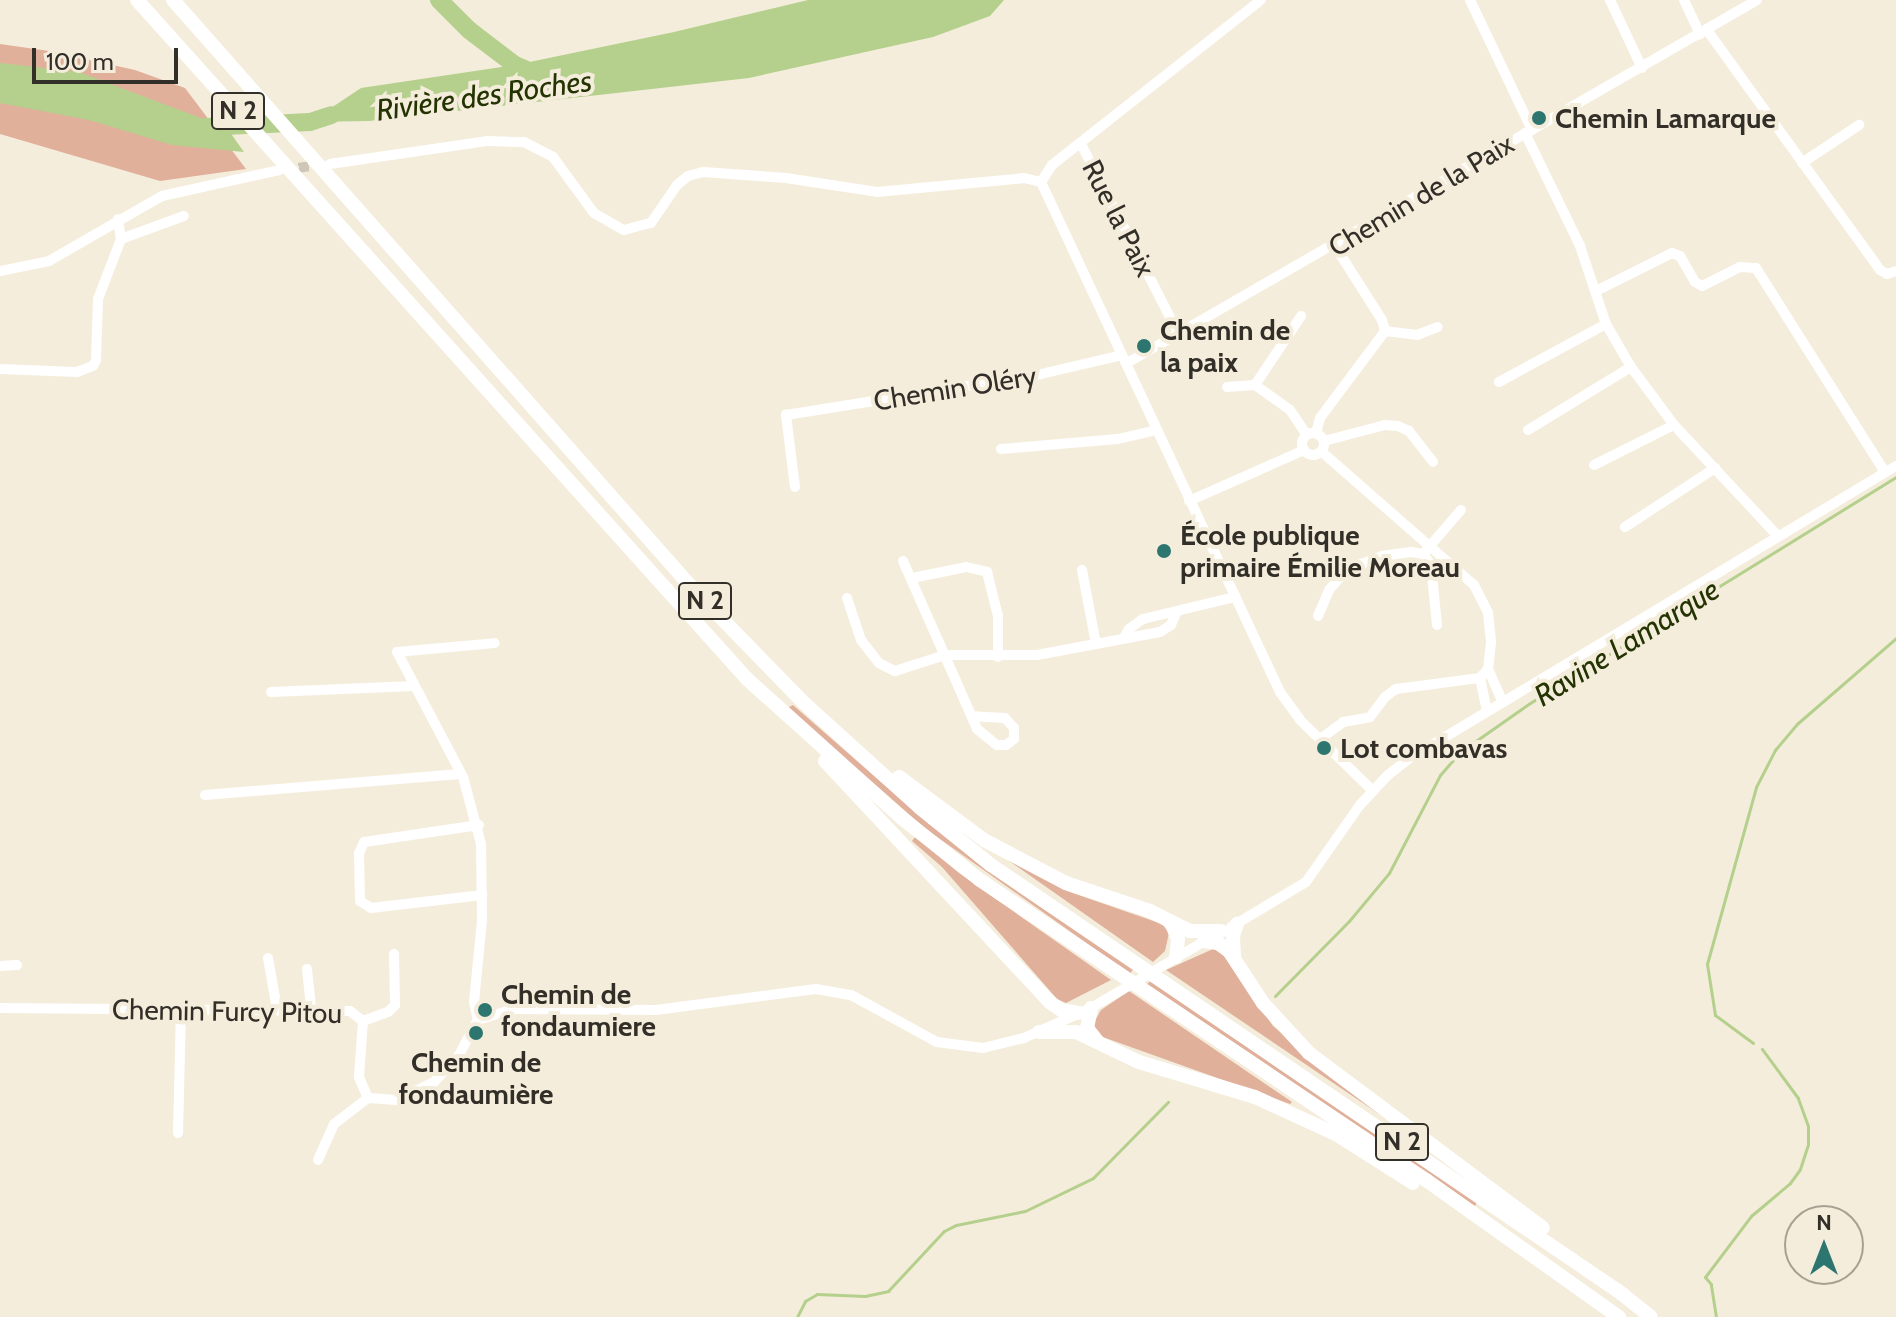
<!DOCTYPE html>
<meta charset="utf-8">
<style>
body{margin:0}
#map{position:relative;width:1896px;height:1317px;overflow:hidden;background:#f5eddc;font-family:Cabin,sans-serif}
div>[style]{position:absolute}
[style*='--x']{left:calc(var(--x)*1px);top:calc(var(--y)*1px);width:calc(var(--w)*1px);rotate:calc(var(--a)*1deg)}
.green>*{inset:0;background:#e0b09b}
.water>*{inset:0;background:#b4d08c}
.stream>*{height:3px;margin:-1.5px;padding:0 1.5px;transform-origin:1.5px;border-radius:1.5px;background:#b4d08c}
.river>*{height:18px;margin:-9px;padding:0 9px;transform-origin:9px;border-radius:9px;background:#b4d08c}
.minor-tunnel>*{height:10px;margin-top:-5px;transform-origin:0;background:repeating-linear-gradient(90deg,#cec7b8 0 10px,transparent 0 15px)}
.minor>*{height:10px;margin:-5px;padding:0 5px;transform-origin:5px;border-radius:5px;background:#fff}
.minor>.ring{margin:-5px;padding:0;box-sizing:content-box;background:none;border:10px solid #fff;border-radius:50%}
.highway>*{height:14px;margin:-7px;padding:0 7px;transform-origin:7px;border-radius:7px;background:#fff}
.dots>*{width:22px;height:22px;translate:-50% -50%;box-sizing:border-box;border:4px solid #f5eddc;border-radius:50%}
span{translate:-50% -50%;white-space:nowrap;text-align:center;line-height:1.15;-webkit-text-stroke:8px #f5eddc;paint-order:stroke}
.shield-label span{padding:2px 6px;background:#f5eddc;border:2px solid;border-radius:6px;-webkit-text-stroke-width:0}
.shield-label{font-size:26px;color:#322e28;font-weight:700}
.poi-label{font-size:28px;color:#322e28;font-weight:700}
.left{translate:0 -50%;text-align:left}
.street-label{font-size:28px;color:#322e28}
.water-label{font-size:30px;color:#233301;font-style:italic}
.north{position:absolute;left:1784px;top:1205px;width:80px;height:80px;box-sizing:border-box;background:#f5eddc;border:2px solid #a7a194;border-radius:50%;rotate:0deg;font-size:22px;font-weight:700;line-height:32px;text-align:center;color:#322e28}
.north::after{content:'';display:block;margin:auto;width:28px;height:36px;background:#2d7670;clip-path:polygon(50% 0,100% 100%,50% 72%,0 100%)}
.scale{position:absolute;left:32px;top:48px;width:146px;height:36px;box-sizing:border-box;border:4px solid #322e28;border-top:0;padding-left:10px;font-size:24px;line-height:28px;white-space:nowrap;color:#322e28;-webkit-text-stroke:6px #f5eddc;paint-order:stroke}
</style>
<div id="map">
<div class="green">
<div style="clip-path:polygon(0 44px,49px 51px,135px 70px,185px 88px,246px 169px,160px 181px,0 134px)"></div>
<div style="clip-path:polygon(793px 705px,929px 824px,1134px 968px,1130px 974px,926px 829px,787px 708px)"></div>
<div style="clip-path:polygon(915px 837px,959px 873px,1111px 980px,1066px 1003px,1057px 999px,942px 867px,912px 841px)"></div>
<div style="clip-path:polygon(1005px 858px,1067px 891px,1162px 924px,1169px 933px,1165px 951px,1153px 962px)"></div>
<div style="clip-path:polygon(1213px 949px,1221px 951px,1273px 1026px,1388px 1120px,1166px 970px)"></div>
<div style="clip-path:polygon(1152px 980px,1477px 1202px,1475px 1206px,1147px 984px)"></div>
<div style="clip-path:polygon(1129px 991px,1292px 1102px,1290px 1104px,1097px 1035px,1092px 1026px,1101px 1010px)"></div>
</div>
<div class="water">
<div style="clip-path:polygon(808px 0,1004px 0,990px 16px,933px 37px,749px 78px,369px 121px,310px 122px,361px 88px,515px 65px,674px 32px)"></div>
<div style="clip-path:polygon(0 63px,79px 72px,227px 128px,244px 152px,172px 145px,89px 120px,0 103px)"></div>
</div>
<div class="stream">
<div style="--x:1275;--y:996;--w:105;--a:-45.4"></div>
<div style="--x:1349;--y:921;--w:62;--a:-50.2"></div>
<div style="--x:1389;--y:873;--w:110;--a:-62.5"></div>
<div style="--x:1440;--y:775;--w:30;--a:-49"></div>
<div style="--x:1460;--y:752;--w:85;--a:-35"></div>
<div style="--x:1530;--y:703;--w:430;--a:-31.7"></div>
<div style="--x:1753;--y:1043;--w:47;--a:-143.6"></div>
<div style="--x:1715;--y:1015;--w:52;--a:-98.9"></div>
<div style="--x:1707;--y:964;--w:184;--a:-74.5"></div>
<div style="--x:1756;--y:787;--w:42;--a:-62.8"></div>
<div style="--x:1775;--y:750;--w:35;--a:-50"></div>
<div style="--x:1798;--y:723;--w:130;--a:-40.9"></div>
<div style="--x:797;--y:1317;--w:18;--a:-63"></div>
<div style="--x:805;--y:1301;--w:14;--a:-30"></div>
<div style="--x:817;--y:1294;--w:48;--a:2.4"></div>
<div style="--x:865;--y:1296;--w:24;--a:-12"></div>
<div style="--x:888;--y:1291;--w:82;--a:-47"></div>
<div style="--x:944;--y:1231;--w:13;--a:-27"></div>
<div style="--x:956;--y:1225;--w:70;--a:-11.5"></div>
<div style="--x:1025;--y:1211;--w:76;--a:-25.9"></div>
<div style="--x:1093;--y:1178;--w:107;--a:-45.4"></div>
<div style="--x:1716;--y:1317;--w:33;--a:-99"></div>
<div style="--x:1711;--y:1284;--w:9;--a:-131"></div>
<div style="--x:1705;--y:1277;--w:76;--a:-53"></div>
<div style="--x:1751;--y:1216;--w:51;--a:-40.2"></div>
<div style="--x:1790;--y:1183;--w:17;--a:-54"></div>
<div style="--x:1800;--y:1169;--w:26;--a:-72"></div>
<div style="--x:1808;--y:1144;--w:18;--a:-90"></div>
<div style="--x:1808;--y:1126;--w:30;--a:-110"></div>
<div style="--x:1798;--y:1098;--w:61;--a:-126.3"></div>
</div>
<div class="river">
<div style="--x:439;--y:0;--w:42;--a:45"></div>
<div style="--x:469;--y:30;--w:58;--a:37.3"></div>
<div style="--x:515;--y:65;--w:25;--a:23"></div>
<div style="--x:206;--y:127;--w:104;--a:-2.8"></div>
<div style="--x:310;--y:122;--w:22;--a:-18"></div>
</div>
<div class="minor-tunnel">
<div style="--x:284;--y:170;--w:40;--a:-8.5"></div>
</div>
<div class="minor">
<div style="--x:1470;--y:0;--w:144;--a:64.5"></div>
<div style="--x:1610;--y:0;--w:75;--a:64.8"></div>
<div style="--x:1684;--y:0;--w:38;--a:65"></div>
<div style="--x:1707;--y:30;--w:296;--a:54.2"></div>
<div style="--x:1880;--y:270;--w:8;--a:30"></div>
<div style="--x:1887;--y:274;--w:9;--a:-18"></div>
<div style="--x:1525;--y:133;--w:126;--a:64"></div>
<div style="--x:1580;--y:246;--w:82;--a:71.6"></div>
<div style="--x:1606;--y:324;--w:50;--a:59.8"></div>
<div style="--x:1631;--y:367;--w:72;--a:53.4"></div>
<div style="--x:1674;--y:425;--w:152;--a:46.9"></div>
<div style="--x:1081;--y:144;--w:215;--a:62.8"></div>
<div style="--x:1802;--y:163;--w:69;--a:-33.7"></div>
<div style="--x:330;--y:164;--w:160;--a:-8.3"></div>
<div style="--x:488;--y:141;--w:36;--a:2"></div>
<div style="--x:524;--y:142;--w:33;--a:27"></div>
<div style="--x:553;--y:157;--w:69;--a:53.8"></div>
<div style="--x:594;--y:213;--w:34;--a:30"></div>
<div style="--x:624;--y:230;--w:28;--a:-15"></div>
<div style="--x:651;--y:223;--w:46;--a:-55.6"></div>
<div style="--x:677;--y:185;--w:14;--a:-39"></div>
<div style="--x:688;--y:176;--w:16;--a:-15"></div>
<div style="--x:703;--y:172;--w:83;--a:4.1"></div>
<div style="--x:786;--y:178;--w:92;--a:8.7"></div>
<div style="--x:877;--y:192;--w:148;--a:-5.4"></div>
<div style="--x:1024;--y:178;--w:17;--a:13"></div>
<div style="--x:1041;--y:182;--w:563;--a:64.89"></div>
<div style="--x:1280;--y:692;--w:34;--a:54"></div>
<div style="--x:1300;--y:720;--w:102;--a:44.2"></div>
<div style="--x:1041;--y:182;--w:20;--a:-57"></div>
<div style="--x:1052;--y:165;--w:266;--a:-38.3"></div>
<div style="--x:121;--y:239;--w:67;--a:-20.1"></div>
<div style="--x:1335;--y:246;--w:88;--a:57.6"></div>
<div style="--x:1382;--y:320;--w:11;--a:75"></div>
<div style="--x:1385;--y:331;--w:32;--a:7"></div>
<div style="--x:1417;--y:335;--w:22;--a:-21"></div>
<div style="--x:0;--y:271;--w:50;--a:-11.5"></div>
<div style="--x:49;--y:261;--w:130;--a:-29.9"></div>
<div style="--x:162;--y:196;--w:120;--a:-12.5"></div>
<div style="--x:1596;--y:291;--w:85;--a:-26.6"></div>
<div style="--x:1672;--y:253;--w:9;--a:21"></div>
<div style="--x:1680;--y:256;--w:30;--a:60"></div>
<div style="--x:1695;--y:282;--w:8;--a:30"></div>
<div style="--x:1702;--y:286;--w:42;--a:-26.6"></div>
<div style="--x:1740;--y:267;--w:16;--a:4"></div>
<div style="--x:1756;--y:268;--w:241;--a:57.7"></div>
<div style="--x:1127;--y:363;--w:727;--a:-29.95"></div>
<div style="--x:0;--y:369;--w:77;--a:2.2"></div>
<div style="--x:77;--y:372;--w:17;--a:-21"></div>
<div style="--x:93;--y:366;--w:7;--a:-63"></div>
<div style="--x:96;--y:360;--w:61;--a:-88.1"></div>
<div style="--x:98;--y:299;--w:64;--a:-69"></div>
<div style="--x:121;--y:239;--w:20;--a:-99"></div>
<div style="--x:1499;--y:382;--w:122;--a:-28.5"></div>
<div style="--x:1255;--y:385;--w:83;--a:-56.3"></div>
<div style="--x:1227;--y:387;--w:28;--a:-4"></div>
<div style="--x:1255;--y:385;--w:43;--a:35.5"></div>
<div style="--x:1290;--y:410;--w:30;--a:56"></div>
<div style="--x:1528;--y:430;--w:121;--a:-31.5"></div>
<div class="ring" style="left:1302px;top:433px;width:12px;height:12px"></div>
<div style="--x:1316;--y:433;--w:16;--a:-75"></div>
<div style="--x:1320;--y:418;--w:109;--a:-53.2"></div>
<div style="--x:1324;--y:441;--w:63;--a:-14.7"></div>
<div style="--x:1385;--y:425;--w:13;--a:4"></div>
<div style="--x:1398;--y:426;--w:12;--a:24"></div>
<div style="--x:1409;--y:431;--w:39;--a:52"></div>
<div style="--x:1001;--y:449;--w:117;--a:-4.9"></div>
<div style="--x:1118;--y:439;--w:40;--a:-13"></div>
<div style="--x:1322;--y:452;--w:202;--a:41.2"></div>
<div style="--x:1474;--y:585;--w:31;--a:63"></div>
<div style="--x:1488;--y:613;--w:29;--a:84"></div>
<div style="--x:1491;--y:642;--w:27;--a:96"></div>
<div style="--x:1488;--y:669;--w:35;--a:66"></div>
<div style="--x:1594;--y:465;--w:89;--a:-26.6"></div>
<div style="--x:795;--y:487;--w:73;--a:-97.1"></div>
<div style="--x:786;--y:415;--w:258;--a:-9.1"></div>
<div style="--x:1041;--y:374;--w:83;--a:-13.2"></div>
<div style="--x:1189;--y:501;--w:126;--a:-23.9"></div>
<div style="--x:1625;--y:527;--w:108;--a:-33.2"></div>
<div style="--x:903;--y:561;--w:184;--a:66.2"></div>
<div style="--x:977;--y:729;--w:26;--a:39"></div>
<div style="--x:997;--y:745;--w:9;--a:0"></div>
<div style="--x:1006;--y:745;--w:10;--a:-37"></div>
<div style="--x:1014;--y:739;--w:11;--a:-90"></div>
<div style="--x:1014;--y:728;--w:13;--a:-132"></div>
<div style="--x:1005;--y:718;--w:33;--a:-177"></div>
<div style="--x:1082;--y:570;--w:75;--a:79.3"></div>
<div style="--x:912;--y:578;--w:55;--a:-11.5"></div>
<div style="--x:966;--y:567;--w:22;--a:13"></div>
<div style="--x:987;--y:572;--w:45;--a:76"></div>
<div style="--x:998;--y:616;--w:41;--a:90"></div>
<div style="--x:847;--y:598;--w:44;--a:71.6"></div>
<div style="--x:861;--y:640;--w:29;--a:52"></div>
<div style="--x:879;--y:663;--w:18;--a:27"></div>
<div style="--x:895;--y:671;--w:52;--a:-17.7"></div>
<div style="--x:945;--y:655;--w:92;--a:0"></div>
<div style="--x:1037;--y:655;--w:125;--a:-10.6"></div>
<div style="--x:1160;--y:632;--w:13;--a:-32"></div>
<div style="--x:1171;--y:625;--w:13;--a:-67"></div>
<div style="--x:1318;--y:616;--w:28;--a:-67"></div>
<div style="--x:1329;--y:590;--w:28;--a:-49"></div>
<div style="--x:1347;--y:569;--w:37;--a:-20"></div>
<div style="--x:1382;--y:556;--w:29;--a:-8"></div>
<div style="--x:1411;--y:552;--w:12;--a:9"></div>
<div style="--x:1437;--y:625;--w:60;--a:-95.7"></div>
<div style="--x:1431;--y:565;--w:14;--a:-126"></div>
<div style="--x:1423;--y:554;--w:58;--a:-49.2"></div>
<div style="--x:1124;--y:638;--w:10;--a:-61"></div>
<div style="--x:1129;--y:629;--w:17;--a:-36"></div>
<div style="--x:1143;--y:619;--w:95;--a:-13.4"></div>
<div style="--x:1480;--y:678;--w:34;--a:78"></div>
<div style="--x:271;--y:692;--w:143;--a:-2.4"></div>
<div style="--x:1320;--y:739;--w:29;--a:-36"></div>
<div style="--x:1343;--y:722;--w:27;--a:-10"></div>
<div style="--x:1370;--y:717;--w:25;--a:-53"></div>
<div style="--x:1385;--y:697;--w:14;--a:-36"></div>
<div style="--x:1396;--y:689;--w:85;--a:-7.5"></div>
<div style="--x:1480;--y:678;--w:12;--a:-48"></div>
<div style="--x:205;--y:795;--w:256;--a:-4.7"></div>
<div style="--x:479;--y:825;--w:116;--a:171.6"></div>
<div style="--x:364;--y:842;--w:12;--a:114"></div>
<div style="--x:359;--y:853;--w:48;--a:88.8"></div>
<div style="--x:360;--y:901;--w:13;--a:32"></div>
<div style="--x:371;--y:908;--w:112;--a:-6.7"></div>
<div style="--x:1231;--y:927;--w:87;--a:-31"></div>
<div style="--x:1306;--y:882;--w:94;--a:-55"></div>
<div style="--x:1360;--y:805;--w:41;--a:-47"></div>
<div style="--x:1388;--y:775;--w:28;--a:-38"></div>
<div style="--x:1410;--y:758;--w:567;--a:-31"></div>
<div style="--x:268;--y:958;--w:52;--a:80"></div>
<div style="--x:0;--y:966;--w:17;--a:-3"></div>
<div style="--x:307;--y:969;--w:39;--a:84"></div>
<div style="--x:0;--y:1008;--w:350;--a:0.5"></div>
<div style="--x:350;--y:1011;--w:16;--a:38"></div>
<div style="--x:363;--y:1021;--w:56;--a:94.1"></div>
<div style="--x:359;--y:1077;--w:23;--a:67"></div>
<div style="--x:368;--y:1098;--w:29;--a:4"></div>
<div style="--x:397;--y:1100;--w:41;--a:-25.9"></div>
<div style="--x:434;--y:1082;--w:37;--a:-47"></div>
<div style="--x:459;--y:1055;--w:40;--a:-62"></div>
<div style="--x:478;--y:1020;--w:18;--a:-103"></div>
<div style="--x:474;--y:1002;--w:81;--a:-84.4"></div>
<div style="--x:482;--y:921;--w:77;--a:-90.7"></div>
<div style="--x:481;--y:844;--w:69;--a:-105"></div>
<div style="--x:463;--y:777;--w:141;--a:-117.8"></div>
<div style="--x:397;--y:652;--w:98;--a:-5.2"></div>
<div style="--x:478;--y:1020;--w:38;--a:-17"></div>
<div style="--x:514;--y:1009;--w:142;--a:0.4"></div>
<div style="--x:656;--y:1010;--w:161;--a:-7.5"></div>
<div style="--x:816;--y:989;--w:36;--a:10"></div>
<div style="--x:851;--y:995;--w:98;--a:28.7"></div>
<div style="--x:937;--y:1042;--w:46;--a:7.4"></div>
<div style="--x:983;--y:1048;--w:42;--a:-13.7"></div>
<div style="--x:1024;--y:1038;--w:73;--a:-24.1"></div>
<div style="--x:1091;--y:1008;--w:138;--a:-30.5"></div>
<div style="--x:363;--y:1021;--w:27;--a:-20"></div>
<div style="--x:388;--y:1012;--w:10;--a:-45"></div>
<div style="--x:395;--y:1005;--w:51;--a:-91.1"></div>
<div style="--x:178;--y:1133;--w:125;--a:-88.6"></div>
<div style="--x:318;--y:1160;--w:39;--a:-66"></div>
<div style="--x:334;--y:1124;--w:43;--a:-37.4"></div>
</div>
<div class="highway">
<div style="--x:137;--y:0;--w:913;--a:48.06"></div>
<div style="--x:747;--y:679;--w:210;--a:41.9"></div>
<div style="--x:903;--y:819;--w:98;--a:38.4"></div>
<div style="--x:980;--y:880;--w:538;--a:33.93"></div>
<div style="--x:1426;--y:1180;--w:237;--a:35.4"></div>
<div style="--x:173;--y:0;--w:786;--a:48.56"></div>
<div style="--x:693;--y:589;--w:159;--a:45.8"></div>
<div style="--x:804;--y:703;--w:155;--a:42.1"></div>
<div style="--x:919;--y:807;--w:92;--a:38.9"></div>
<div style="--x:991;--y:865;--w:765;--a:34.19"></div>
<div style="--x:825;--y:761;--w:331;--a:47"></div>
<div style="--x:1051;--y:1003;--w:12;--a:35"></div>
<div style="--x:1061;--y:1010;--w:18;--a:9"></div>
<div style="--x:899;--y:777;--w:106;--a:36.5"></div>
<div style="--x:984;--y:840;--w:93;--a:27.7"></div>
<div style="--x:1066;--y:883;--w:89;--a:18.4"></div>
<div style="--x:1150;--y:911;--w:45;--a:26.6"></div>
<div style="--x:1190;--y:931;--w:31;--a:0"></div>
<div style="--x:1171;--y:922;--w:18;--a:68"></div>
<div style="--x:1178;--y:939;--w:18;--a:96"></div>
<div style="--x:1204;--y:941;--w:14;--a:8"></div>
<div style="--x:1218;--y:943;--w:14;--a:36"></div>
<div style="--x:1229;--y:951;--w:62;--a:56.8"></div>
<div style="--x:1263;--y:1003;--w:68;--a:47.4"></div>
<div style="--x:1309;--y:1053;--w:292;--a:36.8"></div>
<div style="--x:1234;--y:956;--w:20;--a:-93"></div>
<div style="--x:1233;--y:936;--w:13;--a:-72"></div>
<div style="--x:1091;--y:1008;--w:20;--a:101"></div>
<div style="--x:1087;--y:1028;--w:16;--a:52"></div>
<div style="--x:1039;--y:1032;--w:37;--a:0"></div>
<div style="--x:1076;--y:1032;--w:70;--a:25.5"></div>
<div style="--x:1139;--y:1062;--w:121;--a:16.8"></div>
<div style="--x:1255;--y:1097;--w:89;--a:24.6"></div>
<div style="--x:1336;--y:1134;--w:91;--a:32.5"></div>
<div style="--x:1617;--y:1290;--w:43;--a:38.5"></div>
</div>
<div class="dots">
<div style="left:1539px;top:118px;background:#2d7670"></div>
<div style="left:1144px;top:346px;background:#2d7670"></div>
<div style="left:1164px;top:551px;background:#2d7670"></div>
<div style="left:1324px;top:748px;background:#2d7670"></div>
<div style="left:485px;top:1010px;background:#2d7670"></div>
<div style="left:476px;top:1033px;background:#2d7670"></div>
</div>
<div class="shield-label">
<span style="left:238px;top:111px">N 2</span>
<span style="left:705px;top:601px">N 2</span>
<span style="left:1402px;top:1142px">N 2</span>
</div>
<div class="poi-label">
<span class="left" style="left:1555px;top:118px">Chemin Lamarque</span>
<span class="left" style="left:1160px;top:346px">Chemin de<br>la paix</span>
<span class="left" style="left:1180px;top:551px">École publique<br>primaire Émilie Moreau</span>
<span class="left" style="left:1340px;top:748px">Lot combavas</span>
<span class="left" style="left:501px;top:1010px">Chemin de<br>fondaumiere</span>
<span style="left:476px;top:1078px">Chemin de<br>fondaumière</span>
</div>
<div class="street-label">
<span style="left:1421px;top:195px;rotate:-31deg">Chemin de la Paix</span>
<span style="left:1119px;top:218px;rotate:63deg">Rue la Paix</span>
<span style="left:955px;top:388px;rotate:-9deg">Chemin Oléry</span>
<span style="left:227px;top:1011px;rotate:1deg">Chemin Furcy Pitou</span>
</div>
<div class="water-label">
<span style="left:484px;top:96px;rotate:-8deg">Rivière des Roches</span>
<span style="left:1627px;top:643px;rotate:-32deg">Ravine Lamarque</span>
</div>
<div class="north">N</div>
<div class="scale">100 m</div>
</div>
